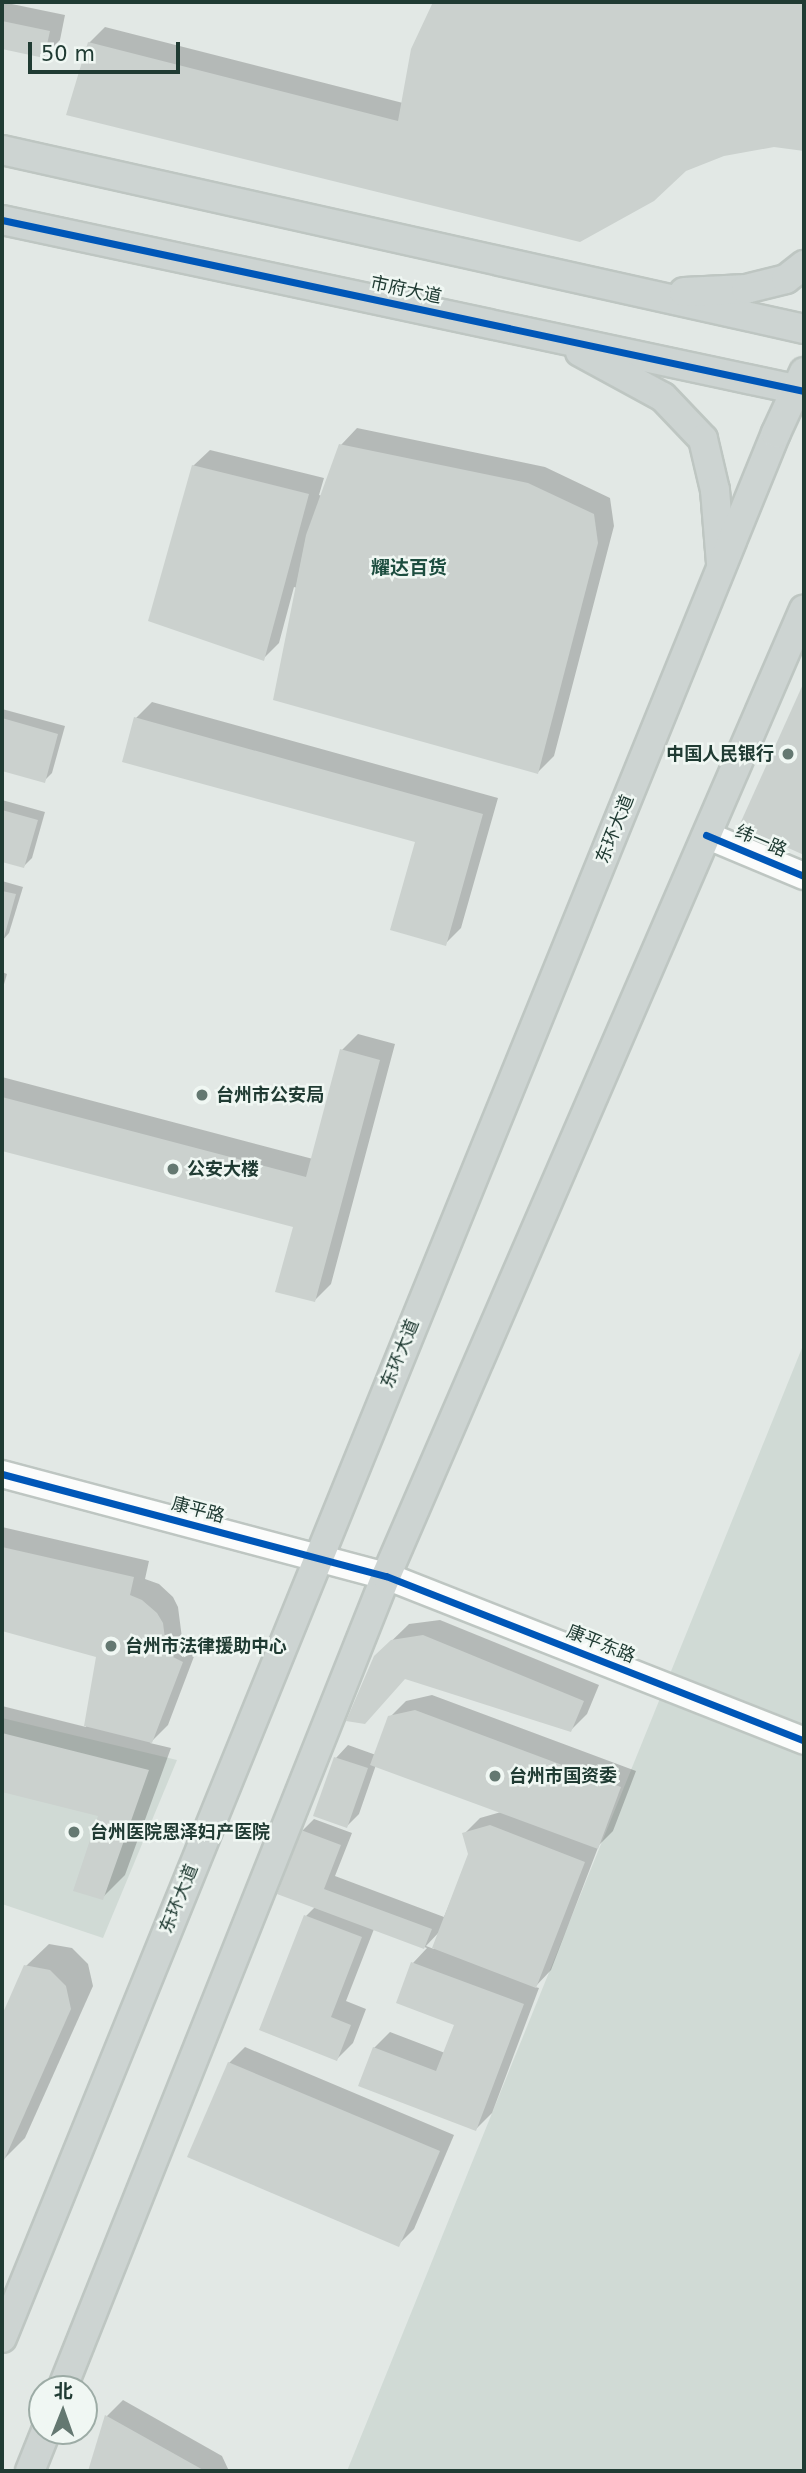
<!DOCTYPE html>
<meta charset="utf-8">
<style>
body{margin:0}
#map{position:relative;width:806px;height:2473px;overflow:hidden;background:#e2e8e5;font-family:"DejaVu Sans","Noto Sans SC",sans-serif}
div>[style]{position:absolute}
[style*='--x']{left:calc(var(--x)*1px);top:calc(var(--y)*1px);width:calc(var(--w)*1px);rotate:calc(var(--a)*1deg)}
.built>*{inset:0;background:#d0dad5}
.shadow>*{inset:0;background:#0003}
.building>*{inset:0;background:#cbd1ce}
.roads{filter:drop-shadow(2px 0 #bec6c2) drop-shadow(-2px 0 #bec6c2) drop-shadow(0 2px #bec6c2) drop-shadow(0 -2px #bec6c2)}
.secondary>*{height:26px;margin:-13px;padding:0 13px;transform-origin:13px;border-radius:13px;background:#fbfcfb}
.primary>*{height:28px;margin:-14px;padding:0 14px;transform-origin:14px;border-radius:14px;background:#cdd4d2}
.cycleway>*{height:7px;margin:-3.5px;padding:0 3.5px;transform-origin:3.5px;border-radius:3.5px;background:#0057b8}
.dots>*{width:19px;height:19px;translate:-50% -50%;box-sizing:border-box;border:4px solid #f0f7f3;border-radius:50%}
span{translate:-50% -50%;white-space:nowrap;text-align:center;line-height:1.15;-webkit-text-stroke:5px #f0f7f3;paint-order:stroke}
.street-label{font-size:18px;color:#203b33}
.poi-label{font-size:18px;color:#203b33;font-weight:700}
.right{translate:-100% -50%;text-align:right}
.left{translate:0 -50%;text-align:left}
.neighbourhood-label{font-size:19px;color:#1c4d3f;font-weight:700}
.frame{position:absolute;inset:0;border:4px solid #203b33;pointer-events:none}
.north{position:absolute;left:28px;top:2375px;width:70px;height:70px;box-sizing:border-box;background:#f0f7f3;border:2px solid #9daca6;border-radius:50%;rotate:1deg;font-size:19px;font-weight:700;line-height:28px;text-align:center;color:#203b33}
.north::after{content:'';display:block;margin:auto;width:24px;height:32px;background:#647871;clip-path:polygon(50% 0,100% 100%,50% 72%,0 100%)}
.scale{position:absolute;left:28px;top:42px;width:152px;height:32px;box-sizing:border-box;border:4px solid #203b33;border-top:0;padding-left:9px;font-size:21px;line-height:24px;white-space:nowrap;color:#203b33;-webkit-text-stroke:5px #f0f7f3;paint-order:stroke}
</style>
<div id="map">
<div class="built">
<div style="clip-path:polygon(804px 1343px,804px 2471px,347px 2471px)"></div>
<div style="clip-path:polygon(2px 1718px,177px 1760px,103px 1938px,2px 1904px)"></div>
</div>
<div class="shadow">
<div style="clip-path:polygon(2px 2px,65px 15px,60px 40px,44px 56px,2px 48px)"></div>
<div style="clip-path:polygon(435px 2px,804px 2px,804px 149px,774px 145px,723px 154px,685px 169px,653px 199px,89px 43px,105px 27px,403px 103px,413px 50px)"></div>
<div style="clip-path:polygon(357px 428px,545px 467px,610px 498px,614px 526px,554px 756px,538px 772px,297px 588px,294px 587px,279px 643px,263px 659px,193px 466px,210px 450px,324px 478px,319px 495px,322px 496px,341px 445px)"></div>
<div style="clip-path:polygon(804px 687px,804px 854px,742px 826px)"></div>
<div style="clip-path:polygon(152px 702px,498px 798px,461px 928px,445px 944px,417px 841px,136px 718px)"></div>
<div style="clip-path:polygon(2px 709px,65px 726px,52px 773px,44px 781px,2px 769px)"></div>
<div style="clip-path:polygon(2px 800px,45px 812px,32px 858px,24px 866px,2px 860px)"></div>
<div style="clip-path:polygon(2px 881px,23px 887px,9px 933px,2px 941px)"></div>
<div style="clip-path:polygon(2px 972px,7px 974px,2px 991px)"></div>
<div style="clip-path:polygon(358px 1034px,395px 1044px,331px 1284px,315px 1300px,295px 1226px,2px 1149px,2px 1077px,313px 1159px,342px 1050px)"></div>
<div style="clip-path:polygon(2px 1527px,149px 1561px,145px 1579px,159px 1584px,173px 1597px,178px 1607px,182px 1638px,198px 1646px,168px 1725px,150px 1743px,171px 1748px,125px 1875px,102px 1898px,100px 1814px,2px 1790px,2px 1706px,86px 1727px,98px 1656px,2px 1629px)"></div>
<div style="clip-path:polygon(440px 1620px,599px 1685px,587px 1714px,571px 1730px,406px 1677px,375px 1657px,409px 1624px)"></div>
<div style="clip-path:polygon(evenodd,432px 1695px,636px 1771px,613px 1831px,599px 1845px,551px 1970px,535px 1987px,539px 1988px,492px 2113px,476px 2129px,374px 2048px,390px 2032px,445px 2053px,456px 2024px,413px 1963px,427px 1948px,374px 1929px,346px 2001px,366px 2009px,353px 2043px,337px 2059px,306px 1916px,315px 1907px,302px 1831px,314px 1819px,352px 1833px,335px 1876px,444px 1917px,470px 1854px,464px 1834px,480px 1818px,501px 1812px,376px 1765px,359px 1814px,347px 1826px,336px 1758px,348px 1745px,376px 1755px,390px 1717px,406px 1701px,432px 1695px,441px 1930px,434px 1949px,426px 1946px,441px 1930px)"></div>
<div style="clip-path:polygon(49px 1944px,72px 1948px,88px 1964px,93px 1986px,25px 2138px,2px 2161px,2px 2024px,26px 1966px)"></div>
<div style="clip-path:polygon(245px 2047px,454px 2135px,414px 2229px,398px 2245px,229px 2063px)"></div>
<div style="clip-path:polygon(123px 2400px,222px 2456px,229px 2471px,89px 2471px,107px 2416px)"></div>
</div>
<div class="building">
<div style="clip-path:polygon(433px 2px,804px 2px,804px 151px,774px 147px,724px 156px,686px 171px,654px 201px,580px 242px,66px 115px,88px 42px,398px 121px,411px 49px)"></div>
<div style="clip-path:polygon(2px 21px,50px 31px,44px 58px,2px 49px)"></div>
<div style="clip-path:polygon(339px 444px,528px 483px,594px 514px,598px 543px,538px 774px,273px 700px,306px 535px)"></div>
<div style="clip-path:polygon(192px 465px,309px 494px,264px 661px,148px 621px)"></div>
<div style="clip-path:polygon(804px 682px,804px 855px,739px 826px)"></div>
<div style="clip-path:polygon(134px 717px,483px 814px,446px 946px,390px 930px,415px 842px,122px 762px)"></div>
<div style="clip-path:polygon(2px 718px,58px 734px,45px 783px,2px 771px)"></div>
<div style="clip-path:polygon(2px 810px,38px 820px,24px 868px,2px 862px)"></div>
<div style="clip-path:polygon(2px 891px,16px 894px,3px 941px,2px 941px)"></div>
<div style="clip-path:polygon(340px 1049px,380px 1060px,315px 1302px,275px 1292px,293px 1227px,2px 1151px,2px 1097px,306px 1177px)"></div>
<div style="clip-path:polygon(2px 1547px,134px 1577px,130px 1595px,142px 1600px,157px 1613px,163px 1623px,167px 1654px,183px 1662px,152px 1743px,84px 1726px,96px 1657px,2px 1631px)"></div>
<div style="clip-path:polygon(423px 1635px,584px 1701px,571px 1732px,405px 1679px,365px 1724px,346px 1721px,374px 1656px,391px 1640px)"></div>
<div style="clip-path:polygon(415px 1710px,621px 1787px,598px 1849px,370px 1765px,388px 1716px)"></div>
<div style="clip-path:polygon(2px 1733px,149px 1770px,103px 1900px,73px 1891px,98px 1816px,2px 1792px)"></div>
<div style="clip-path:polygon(334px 1757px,368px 1768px,347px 1828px,313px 1816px)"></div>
<div style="clip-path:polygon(490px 1825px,585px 1862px,536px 1988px,432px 1948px,468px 1854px,462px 1833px)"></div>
<div style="clip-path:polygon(301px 1830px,341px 1845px,324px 1889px,432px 1929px,424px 1949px,277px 1894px)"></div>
<div style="clip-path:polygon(304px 1915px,362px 1937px,331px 2017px,351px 2025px,337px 2061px,259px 2030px)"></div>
<div style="clip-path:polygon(411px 1962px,524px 2004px,476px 2131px,358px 2086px,373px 2047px,436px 2071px,454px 2025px,396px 2003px)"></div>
<div style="clip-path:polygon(24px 1965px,50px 1970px,66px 1986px,71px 2009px,2px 2165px,2px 2015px)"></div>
<div style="clip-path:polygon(228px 2062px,440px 2151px,399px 2247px,187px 2157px)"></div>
<div style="clip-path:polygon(105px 2415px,205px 2471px,88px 2471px)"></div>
</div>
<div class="roads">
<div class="secondary">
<div style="--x:706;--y:835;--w:106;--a:22.7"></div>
<div style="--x:2;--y:1474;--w:397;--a:14.9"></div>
<div style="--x:386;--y:1576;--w:449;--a:21.5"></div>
</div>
<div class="primary">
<div style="--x:2;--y:150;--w:822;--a:12.58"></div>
<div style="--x:2;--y:220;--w:820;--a:12.04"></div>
<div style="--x:684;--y:292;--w:62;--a:-2.8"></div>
<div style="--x:746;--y:289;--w:41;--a:-14"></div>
<div style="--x:786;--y:279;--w:23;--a:-38"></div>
<div style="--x:580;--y:352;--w:94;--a:28.5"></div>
<div style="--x:663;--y:397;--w:58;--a:46.4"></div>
<div style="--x:703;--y:439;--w:52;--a:76.8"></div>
<div style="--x:715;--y:490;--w:73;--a:85.3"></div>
<div style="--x:2;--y:2338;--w:2056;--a:-67.89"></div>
<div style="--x:776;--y:433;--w:67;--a:-65.3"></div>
<div style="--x:62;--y:2389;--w:875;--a:-68.27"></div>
<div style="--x:386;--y:1576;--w:1053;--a:-66.62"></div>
<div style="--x:30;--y:2471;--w:43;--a:-68.2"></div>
</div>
</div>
<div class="cycleway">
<div style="--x:2;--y:220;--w:820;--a:12.04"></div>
<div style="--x:706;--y:835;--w:106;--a:22.7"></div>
<div style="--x:2;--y:1474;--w:397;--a:14.9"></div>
<div style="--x:386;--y:1576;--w:449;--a:21.5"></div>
</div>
<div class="dots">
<div style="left:788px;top:754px;background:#647871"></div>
<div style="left:202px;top:1095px;background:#647871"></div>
<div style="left:173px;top:1169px;background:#647871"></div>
<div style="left:111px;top:1646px;background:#647871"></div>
<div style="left:495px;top:1776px;background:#647871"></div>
<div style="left:74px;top:1832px;background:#647871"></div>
</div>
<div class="street-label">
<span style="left:406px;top:290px;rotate:12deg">市府大道</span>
<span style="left:615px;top:829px;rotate:-68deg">东环大道</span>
<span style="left:761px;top:841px;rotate:23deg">纬一路</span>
<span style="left:400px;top:1354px;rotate:-68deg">东环大道</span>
<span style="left:198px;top:1510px;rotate:15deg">康平路</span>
<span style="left:601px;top:1644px;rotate:22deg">康平东路</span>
<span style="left:179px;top:1899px;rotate:-68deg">东环大道</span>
</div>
<div class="poi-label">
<span class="right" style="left:774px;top:754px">中国人民银行</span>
<span class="left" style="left:216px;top:1095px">台州市公安局</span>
<span class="left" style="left:187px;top:1169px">公安大楼</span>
<span class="left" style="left:125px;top:1646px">台州市法律援助中心</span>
<span class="left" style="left:509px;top:1776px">台州市国资委</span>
<span class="left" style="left:90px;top:1832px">台州医院恩泽妇产医院</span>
</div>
<div class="neighbourhood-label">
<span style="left:409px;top:568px">耀达百货</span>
</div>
<div class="frame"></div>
<div class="north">北</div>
<div class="scale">50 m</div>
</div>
